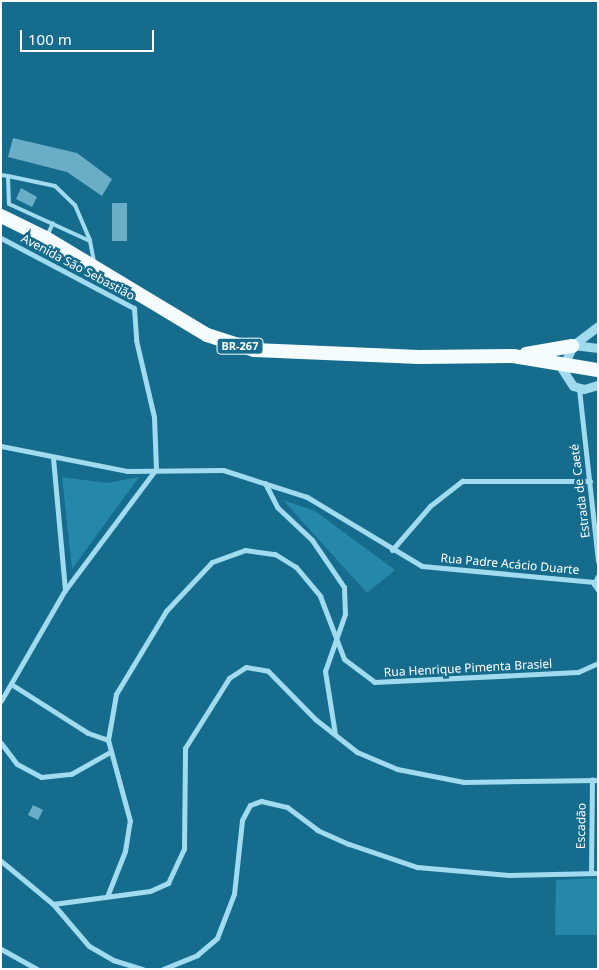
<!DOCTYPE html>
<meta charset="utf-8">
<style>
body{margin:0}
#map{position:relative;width:599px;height:970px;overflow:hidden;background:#166c8d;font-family:"Noto Sans",sans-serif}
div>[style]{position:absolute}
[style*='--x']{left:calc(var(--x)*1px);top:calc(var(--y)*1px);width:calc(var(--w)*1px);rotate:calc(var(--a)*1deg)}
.green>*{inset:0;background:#2587a9}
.building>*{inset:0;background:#6aadc7}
.service>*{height:4px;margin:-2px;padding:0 2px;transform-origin:2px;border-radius:2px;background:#a1dbef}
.pedestrian>*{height:4.5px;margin:-2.25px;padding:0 2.25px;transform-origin:2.25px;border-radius:2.25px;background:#a1dbef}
.minor>*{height:5px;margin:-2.5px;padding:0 2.5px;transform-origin:2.5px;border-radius:2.5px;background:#a1dbef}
.tertiary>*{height:9px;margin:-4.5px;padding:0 4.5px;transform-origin:4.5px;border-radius:4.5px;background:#a1dbef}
.trunk>*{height:14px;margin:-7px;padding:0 7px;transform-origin:7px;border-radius:7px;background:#f4fcff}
span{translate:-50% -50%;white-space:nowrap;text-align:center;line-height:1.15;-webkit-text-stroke:5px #166c8d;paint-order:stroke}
.shield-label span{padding:1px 4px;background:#166c8d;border:1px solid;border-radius:4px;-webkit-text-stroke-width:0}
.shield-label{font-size:11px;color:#fff;font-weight:700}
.street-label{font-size:12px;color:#fff}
.frame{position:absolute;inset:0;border:2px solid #fff;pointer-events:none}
.scale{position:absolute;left:20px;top:30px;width:134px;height:22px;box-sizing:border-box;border:2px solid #fff;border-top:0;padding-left:6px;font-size:15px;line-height:18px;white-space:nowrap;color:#fff;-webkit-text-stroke:4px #166c8d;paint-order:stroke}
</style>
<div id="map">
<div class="green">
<div style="clip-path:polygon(62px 477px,107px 483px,139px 477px,72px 569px)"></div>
<div style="clip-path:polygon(283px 500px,315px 511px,395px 570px,367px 593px)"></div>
<div style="clip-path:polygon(598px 878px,598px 935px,555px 935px,556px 880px)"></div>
</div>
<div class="building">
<div style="clip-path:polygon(13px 138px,77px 153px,112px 179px,102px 196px,67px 172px,8px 157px)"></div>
<div style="clip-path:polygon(21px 188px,37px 197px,32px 207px,16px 199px)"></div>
<div style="clip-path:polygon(112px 203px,127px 203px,127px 241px,112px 241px)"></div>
<div style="clip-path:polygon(33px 805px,43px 810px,38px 820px,28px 815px)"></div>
</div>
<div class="service">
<div style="--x:1;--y:175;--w:7;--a:8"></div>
<div style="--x:8;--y:176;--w:28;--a:88"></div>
<div style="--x:9;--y:204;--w:89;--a:24.6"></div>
<div style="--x:90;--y:241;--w:21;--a:79"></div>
<div style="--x:8;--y:176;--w:48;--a:12"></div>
<div style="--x:55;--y:186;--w:28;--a:44"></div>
<div style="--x:75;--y:205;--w:39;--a:67"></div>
<div style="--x:47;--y:236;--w:14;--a:-65"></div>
</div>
<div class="pedestrian">
<div style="--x:591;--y:873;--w:93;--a:-89.4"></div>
</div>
<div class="minor">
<div style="--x:1;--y:238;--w:150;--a:27.8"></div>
<div style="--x:134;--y:308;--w:32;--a:86"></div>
<div style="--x:136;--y:340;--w:79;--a:76.8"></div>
<div style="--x:154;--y:417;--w:52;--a:87.8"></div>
<div style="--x:156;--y:469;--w:151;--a:126.9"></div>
<div style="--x:65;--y:590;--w:128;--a:120"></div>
<div style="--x:579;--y:389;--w:173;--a:83.7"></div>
<div style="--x:1;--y:446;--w:128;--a:11.2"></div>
<div style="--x:127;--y:471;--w:96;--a:-0.6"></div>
<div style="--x:223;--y:470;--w:88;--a:17.8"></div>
<div style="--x:307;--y:497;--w:134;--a:31"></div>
<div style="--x:422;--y:566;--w:173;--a:5.3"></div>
<div style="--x:53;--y:458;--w:133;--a:84.8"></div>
<div style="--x:265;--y:483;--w:27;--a:63"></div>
<div style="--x:277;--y:507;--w:48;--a:43.3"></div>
<div style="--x:312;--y:540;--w:57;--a:55.8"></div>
<div style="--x:344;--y:587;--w:27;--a:88"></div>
<div style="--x:345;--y:614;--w:60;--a:109.3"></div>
<div style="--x:325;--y:671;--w:64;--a:81"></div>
<div style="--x:392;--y:550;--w:58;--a:-49.2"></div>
<div style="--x:430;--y:506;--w:41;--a:-38"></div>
<div style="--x:462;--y:481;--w:128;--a:0"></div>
<div style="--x:598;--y:576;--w:9;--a:117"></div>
<div style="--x:594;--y:584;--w:7;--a:56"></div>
<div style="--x:11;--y:684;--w:91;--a:32.5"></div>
<div style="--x:88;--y:733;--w:21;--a:19"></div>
<div style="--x:1;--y:743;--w:26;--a:53"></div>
<div style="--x:17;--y:764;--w:27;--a:28"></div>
<div style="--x:41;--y:777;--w:30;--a:-6"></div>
<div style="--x:71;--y:774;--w:45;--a:-29.4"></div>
<div style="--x:1;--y:861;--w:67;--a:39.6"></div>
<div style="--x:53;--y:904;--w:98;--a:-7.6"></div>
<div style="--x:150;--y:891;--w:20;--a:-24"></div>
<div style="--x:168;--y:883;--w:38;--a:-65"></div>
<div style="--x:184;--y:849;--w:101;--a:-89.4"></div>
<div style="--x:185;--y:748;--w:83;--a:-57.8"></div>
<div style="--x:229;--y:678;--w:20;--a:-33"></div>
<div style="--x:246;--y:667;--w:22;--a:10"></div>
<div style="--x:268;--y:671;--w:67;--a:45.6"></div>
<div style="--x:315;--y:719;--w:53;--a:38.2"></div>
<div style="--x:357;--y:752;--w:43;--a:23"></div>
<div style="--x:397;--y:769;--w:68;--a:11"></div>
<div style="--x:464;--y:782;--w:134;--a:-0.9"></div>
<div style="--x:108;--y:894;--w:46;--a:-68.4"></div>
<div style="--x:125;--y:851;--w:30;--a:-81"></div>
<div style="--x:130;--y:821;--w:84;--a:-105.2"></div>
<div style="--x:108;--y:740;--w:47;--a:-80.1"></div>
<div style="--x:116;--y:694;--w:97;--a:-58.9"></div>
<div style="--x:166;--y:611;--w:67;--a:-46.8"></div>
<div style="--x:212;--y:562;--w:35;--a:-20"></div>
<div style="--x:245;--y:550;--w:30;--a:8"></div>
<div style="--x:275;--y:554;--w:25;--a:32"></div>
<div style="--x:296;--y:567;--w:38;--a:50"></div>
<div style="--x:320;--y:596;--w:67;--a:69.1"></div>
<div style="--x:344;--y:659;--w:38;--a:37"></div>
<div style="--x:374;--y:682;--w:204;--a:-2.8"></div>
<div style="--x:578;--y:672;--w:22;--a:-24"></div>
<div style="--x:53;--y:904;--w:55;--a:49.4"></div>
<div style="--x:89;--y:946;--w:28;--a:30"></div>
<div style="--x:113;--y:960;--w:31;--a:17"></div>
<div style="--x:1;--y:949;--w:41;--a:29.1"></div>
<div style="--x:163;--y:969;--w:37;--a:-22"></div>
<div style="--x:197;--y:955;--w:26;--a:-40"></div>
<div style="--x:217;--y:938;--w:47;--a:-68.9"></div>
<div style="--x:234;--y:894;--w:74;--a:-83.8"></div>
<div style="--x:242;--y:820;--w:17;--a:-62"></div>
<div style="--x:250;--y:805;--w:12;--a:-20"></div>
<div style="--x:261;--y:801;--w:27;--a:13"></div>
<div style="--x:287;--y:807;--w:38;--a:37"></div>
<div style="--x:317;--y:830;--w:35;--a:24"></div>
<div style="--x:349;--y:844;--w:72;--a:18.7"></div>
<div style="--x:417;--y:867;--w:92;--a:5"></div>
<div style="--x:509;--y:875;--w:89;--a:-1.3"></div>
</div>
<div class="tertiary">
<div style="--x:573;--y:345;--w:31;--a:-37"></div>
<div style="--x:598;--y:348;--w:25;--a:-173"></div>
<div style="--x:573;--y:345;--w:26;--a:115"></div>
<div style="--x:562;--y:369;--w:20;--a:57"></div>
<div style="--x:573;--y:386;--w:11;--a:15"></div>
<div style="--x:584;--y:389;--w:15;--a:-16"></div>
</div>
<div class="trunk">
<div style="--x:1;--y:216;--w:50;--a:26.1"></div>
<div style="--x:46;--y:238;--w:188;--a:31.1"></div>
<div style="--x:207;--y:335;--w:49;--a:17.7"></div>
<div style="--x:254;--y:350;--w:165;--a:2.4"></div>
<div style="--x:419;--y:357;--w:94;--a:-0.6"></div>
<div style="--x:513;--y:356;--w:86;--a:9.4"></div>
<div style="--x:526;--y:354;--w:47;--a:-9.9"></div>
</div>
<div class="shield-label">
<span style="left:240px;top:346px">BR-267</span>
</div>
<div class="street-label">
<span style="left:78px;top:267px;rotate:28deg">Avenida São Sebastião</span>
<span style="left:580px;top:491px;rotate:-97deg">Estrada de Caeté</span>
<span style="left:510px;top:564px;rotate:5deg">Rua Padre Acácio Duarte</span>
<span style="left:468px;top:668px;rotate:-3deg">Rua Henrique Pimenta Brasiel</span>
<span style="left:581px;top:826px;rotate:-89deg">Escadão</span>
</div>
<div class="frame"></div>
<div class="scale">100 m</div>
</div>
